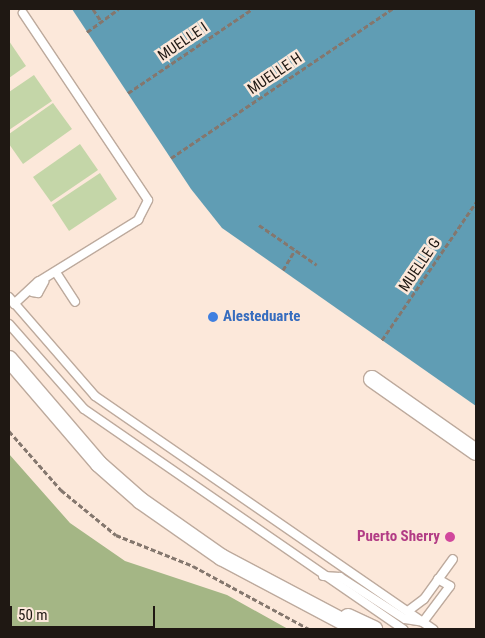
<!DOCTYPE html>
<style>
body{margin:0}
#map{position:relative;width:485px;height:638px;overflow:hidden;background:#fce8da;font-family:"Roboto Condensed",sans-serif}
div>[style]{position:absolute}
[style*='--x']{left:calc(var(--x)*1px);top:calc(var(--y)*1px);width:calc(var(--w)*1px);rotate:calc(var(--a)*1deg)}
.green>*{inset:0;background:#c4d6a8}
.forest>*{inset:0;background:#a4b685}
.water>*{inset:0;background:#609db4}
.path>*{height:3px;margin-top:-1.5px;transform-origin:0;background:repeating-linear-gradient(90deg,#84776e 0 5px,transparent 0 7.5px)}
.roads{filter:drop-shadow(1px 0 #bdaa9d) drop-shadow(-1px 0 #bdaa9d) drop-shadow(0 1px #bdaa9d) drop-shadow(0 -1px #bdaa9d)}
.service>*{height:8px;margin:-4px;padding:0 4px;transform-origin:4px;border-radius:4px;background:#fff}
.minor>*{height:16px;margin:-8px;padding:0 8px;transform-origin:8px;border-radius:8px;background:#fff}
.dots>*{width:14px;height:14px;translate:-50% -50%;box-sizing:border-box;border:2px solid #fce8da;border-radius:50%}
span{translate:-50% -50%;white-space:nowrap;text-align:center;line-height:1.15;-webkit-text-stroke:5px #fce8da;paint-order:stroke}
.street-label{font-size:15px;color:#1f1813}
.shop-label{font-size:15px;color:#366cbe;font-weight:700}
.left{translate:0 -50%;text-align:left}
.hotel-label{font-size:15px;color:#b23c85;font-weight:700}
.right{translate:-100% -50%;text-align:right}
.frame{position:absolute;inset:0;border:10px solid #1f1813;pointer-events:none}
.scale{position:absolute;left:10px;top:606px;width:145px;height:22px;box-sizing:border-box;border:2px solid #1f1813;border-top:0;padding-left:6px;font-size:15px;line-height:18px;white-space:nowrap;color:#1f1813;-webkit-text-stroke:4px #fce8da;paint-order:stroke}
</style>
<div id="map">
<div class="green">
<div style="clip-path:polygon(9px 41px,26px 66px,9px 78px)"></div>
<div style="clip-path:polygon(34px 75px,52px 101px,9px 130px,9px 92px)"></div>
<div style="clip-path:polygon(53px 103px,72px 129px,23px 164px,9px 144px,9px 134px)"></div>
<div style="clip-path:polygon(80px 144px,98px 170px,51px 202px,33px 177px)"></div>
<div style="clip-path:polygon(100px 173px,117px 199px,69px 231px,52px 205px)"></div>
</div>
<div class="forest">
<div style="clip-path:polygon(9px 454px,70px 523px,125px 561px,227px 595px,288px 629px,9px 629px)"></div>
</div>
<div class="water">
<div style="clip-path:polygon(72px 9px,476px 9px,476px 406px,222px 228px,191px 189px)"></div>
</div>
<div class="path">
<div style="--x:93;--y:9;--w:14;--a:56"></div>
<div style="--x:87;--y:32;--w:39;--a:-36"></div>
<div style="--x:128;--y:93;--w:150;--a:-34.1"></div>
<div style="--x:171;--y:158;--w:267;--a:-34"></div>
<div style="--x:259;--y:225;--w:70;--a:34.6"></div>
<div style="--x:283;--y:270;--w:23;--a:-59"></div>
<div style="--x:382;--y:340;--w:167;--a:-55.7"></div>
<div style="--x:9;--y:431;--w:79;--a:48.6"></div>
<div style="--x:61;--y:490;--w:71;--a:39.3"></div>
<div style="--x:116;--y:535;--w:83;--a:21.9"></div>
<div style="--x:193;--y:566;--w:132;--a:28.5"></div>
</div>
<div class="roads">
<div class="service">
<div style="--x:57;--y:274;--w:33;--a:57"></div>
<div style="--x:32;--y:292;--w:6;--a:9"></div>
<div style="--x:38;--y:293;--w:13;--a:-61"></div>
<div style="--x:9;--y:297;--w:131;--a:49"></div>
<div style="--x:95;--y:396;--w:411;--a:34.6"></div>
<div style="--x:14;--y:304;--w:33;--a:-43"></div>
<div style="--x:38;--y:282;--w:118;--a:-31.8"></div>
<div style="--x:138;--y:220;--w:22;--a:-63"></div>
<div style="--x:148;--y:200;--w:225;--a:-123.8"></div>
<div style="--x:9;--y:324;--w:113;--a:48.6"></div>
<div style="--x:84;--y:409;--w:388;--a:34.6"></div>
<div style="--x:323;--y:576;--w:17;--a:3"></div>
<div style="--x:340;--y:577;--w:77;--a:32.9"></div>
<div style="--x:405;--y:619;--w:18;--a:9"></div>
<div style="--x:408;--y:611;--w:20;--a:-37"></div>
<div style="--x:424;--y:599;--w:49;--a:-54.1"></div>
<div style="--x:423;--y:622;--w:45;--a:-53.1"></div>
<div style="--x:450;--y:586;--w:14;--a:-150"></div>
</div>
<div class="minor">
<div style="--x:9;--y:359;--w:138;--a:49.4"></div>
<div style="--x:99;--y:464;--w:56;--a:41.4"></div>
<div style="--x:141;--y:501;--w:98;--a:35"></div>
<div style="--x:221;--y:557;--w:154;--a:27.9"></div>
<div style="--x:372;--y:379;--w:127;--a:35.1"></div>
<div style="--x:348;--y:617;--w:29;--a:25"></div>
</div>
</div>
<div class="dots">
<div style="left:213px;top:317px;background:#3f7fe0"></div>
<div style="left:450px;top:537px;background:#d1479c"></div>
</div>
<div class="street-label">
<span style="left:183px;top:42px;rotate:-34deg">MUELLE I</span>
<span style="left:275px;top:74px;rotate:-34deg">MUELLE H</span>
<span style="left:420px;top:265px;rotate:-56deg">MUELLE G</span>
</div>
<div class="shop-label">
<span class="left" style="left:223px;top:317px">Alesteduarte</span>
</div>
<div class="hotel-label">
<span class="right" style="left:440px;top:537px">Puerto Sherry</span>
</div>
<div class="frame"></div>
<div class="scale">50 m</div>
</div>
